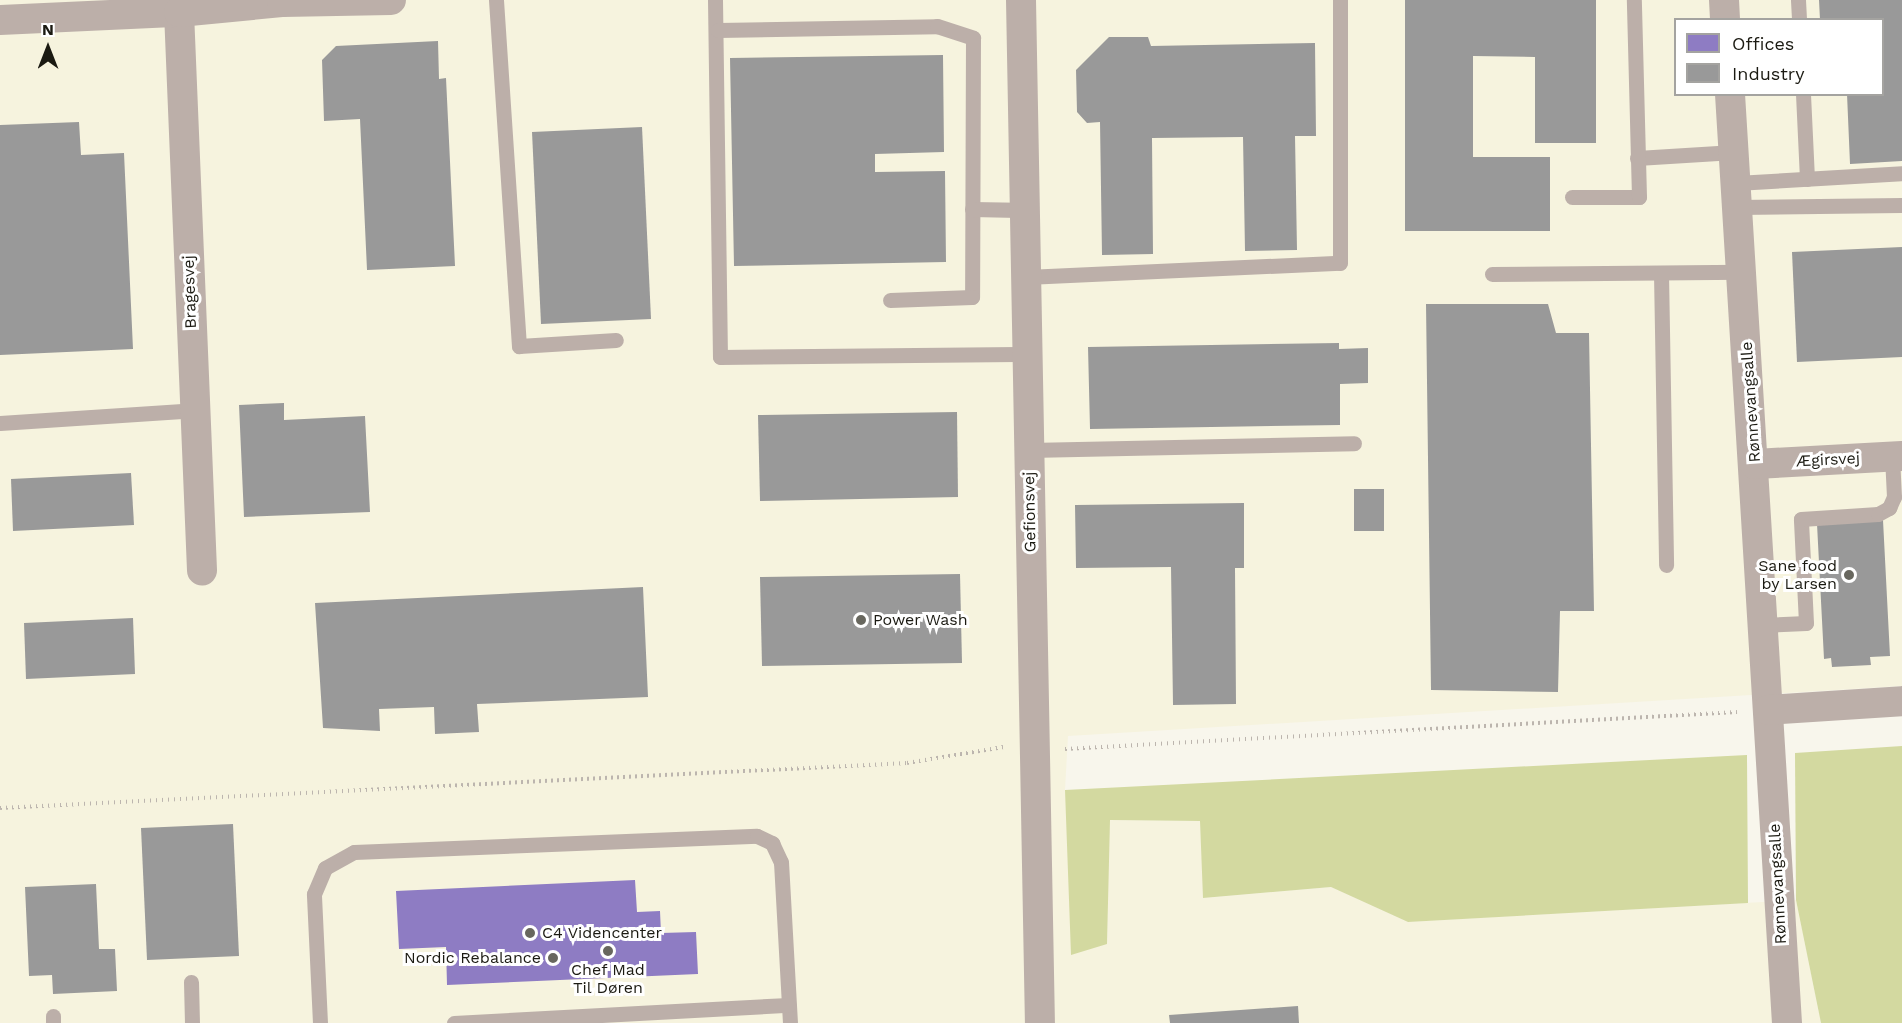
<!DOCTYPE html>
<meta charset="utf-8">
<style>
body{margin:0}
#map{position:relative;width:1902px;height:1023px;overflow:hidden;background:#f8f6ec;font-family:"Work Sans",sans-serif}
div>[style]{position:absolute}
[style*='--x']{left:calc(var(--x)*1px);top:calc(var(--y)*1px);width:calc(var(--w)*1px);rotate:calc(var(--a)*1deg)}
.built>*{inset:0;background:#f6f3de}
.forest>*{inset:0;background:#d3d9a0}
.offices>*{inset:0;background:#8e7cc3}
.industry>*{inset:0;background:#999}
.path>*{height:4px;margin-top:-2px;transform-origin:0;background:repeating-linear-gradient(90deg,#bcb5ae 0 1.5px,transparent 0 6px)}
.service>*{height:15px;margin:-7.5px;padding:0 7.5px;transform-origin:7.5px;border-radius:7.5px;background:#bcafa9}
.minor>*{height:30px;margin:-15px;padding:0 15px;transform-origin:15px;border-radius:15px;background:#bcafa9}
.dots>*{width:16px;height:16px;translate:-50% -50%;box-sizing:border-box;border:3px solid #fff;border-radius:50%}
span{translate:-50% -50%;white-space:nowrap;text-align:center;line-height:1.15;-webkit-text-stroke:6px #fff;paint-order:stroke}
.street-label{font-size:16px;color:#1b1a12}
.poi-label{font-size:16px;color:#1b1a12}
.right{translate:-100% -50%;text-align:right}
.left{translate:0 -50%;text-align:left}
.legend{position:absolute;left:1674px;top:18px;width:210px;height:78px;box-sizing:border-box;background:#fff;border:2px solid #a4a3a0;margin:0;padding:8px 10px;list-style:none;font-size:18px;color:#1b1a12}
.legend li{display:flex;align-items:center;gap:12px;height:30px}
.legend b{width:30px;border:2px solid #a4a3a0}
.north{position:absolute;left:18px;top:18px;width:60px;height:60px;-webkit-text-stroke:4px #fff;paint-order:stroke;rotate:0deg;font-size:16px;font-weight:700;line-height:24px;text-align:center;color:#1b1a12}
.north::after{content:'';display:block;margin:auto;width:21px;height:27px;background:#1b1a12;clip-path:polygon(50% 0,100% 100%,50% 72%,0 100%)}
</style>
<div id="map">
<div class="built">
<div style="clip-path:polygon(evenodd,0 0,1902px 0,1902px 686px,1068px 736px,1065px 790px,1107px 944px,1109px 820px,1200px 821px,1204px 898px,1331px 887px,1408px 922px,1796px 900px,1821px 1023px,0 1023px,0 0,1676px 20px,1882px 20px,1882px 94px,1676px 94px,1676px 20px)"></div>
</div>
<div class="forest">
<div style="clip-path:polygon(1902px 746px,1902px 1023px,1821px 1023px,1796px 900px,1795px 753px)"></div>
<div style="clip-path:polygon(1747px 755px,1748px 903px,1408px 922px,1331px 887px,1203px 898px,1200px 821px,1110px 820px,1107px 944px,1071px 955px,1065px 790px)"></div>
</div>
<div class="offices">
<div style="clip-path:polygon(635px 880px,637px 912px,660px 911px,661px 933px,696px 932px,698px 974px,447px 985px,446px 947px,399px 949px,396px 891px)"></div>
</div>
<div class="industry">
<div style="clip-path:polygon(1405px 0,1596px 0,1596px 143px,1535px 143px,1535px 57px,1473px 56px,1473px 157px,1550px 157px,1550px 231px,1405px 231px)"></div>
<div style="clip-path:polygon(1819px 0,1902px 0,1902px 161px,1850px 164px,1847px 94px,1882px 94px,1882px 20px,1820px 20px)"></div>
<div style="clip-path:polygon(1109px 37px,1148px 37px,1151px 46px,1315px 43px,1316px 136px,1295px 136px,1297px 250px,1245px 251px,1243px 137px,1152px 138px,1153px 254px,1102px 255px,1100px 122px,1087px 123px,1077px 112px,1076px 70px)"></div>
<div style="clip-path:polygon(438px 41px,439px 79px,446px 78px,455px 266px,367px 270px,360px 119px,324px 121px,322px 60px,336px 46px)"></div>
<div style="clip-path:polygon(943px 55px,944px 152px,875px 154px,875px 172px,945px 171px,946px 262px,734px 266px,730px 58px)"></div>
<div style="clip-path:polygon(79px 122px,81px 155px,124px 153px,133px 349px,0 355px,0 125px)"></div>
<div style="clip-path:polygon(642px 127px,651px 319px,541px 324px,532px 132px)"></div>
<div style="clip-path:polygon(1902px 247px,1902px 357px,1797px 362px,1792px 252px)"></div>
<div style="clip-path:polygon(1426px 304px,1548px 304px,1556px 333px,1589px 333px,1594px 611px,1560px 611px,1558px 692px,1431px 690px)"></div>
<div style="clip-path:polygon(1339px 343px,1339px 349px,1368px 348px,1368px 383px,1340px 384px,1340px 425px,1090px 429px,1088px 347px)"></div>
<div style="clip-path:polygon(284px 403px,284px 420px,365px 416px,370px 512px,244px 517px,239px 405px)"></div>
<div style="clip-path:polygon(957px 412px,958px 497px,760px 501px,758px 415px)"></div>
<div style="clip-path:polygon(131px 473px,134px 525px,13px 531px,11px 479px)"></div>
<div style="clip-path:polygon(1354px 489px,1384px 489px,1384px 531px,1354px 531px)"></div>
<div style="clip-path:polygon(1244px 503px,1244px 568px,1235px 568px,1236px 704px,1173px 705px,1171px 567px,1076px 568px,1075px 505px)"></div>
<div style="clip-path:polygon(1883px 520px,1890px 656px,1870px 657px,1871px 665px,1832px 667px,1831px 658px,1824px 659px,1817px 524px)"></div>
<div style="clip-path:polygon(960px 574px,962px 663px,762px 666px,760px 577px)"></div>
<div style="clip-path:polygon(643px 587px,648px 697px,477px 704px,479px 732px,435px 734px,434px 707px,379px 709px,380px 731px,323px 728px,315px 603px)"></div>
<div style="clip-path:polygon(133px 618px,135px 674px,26px 679px,24px 623px)"></div>
<div style="clip-path:polygon(233px 824px,239px 956px,147px 960px,141px 828px)"></div>
<div style="clip-path:polygon(96px 884px,99px 949px,115px 949px,117px 991px,53px 994px,52px 975px,29px 976px,25px 887px)"></div>
<div style="clip-path:polygon(1298px 1006px,1299px 1023px,1170px 1023px,1169px 1015px)"></div>
</div>
<div class="path">
<div style="--x:1065;--y:749;--w:673;--a:-3.15"></div>
<div style="--x:0;--y:808;--w:908;--a:-2.84"></div>
<div style="--x:907;--y:763;--w:98;--a:-9.4"></div>
</div>
<div class="service">
<div style="--x:496;--y:0;--w:347;--a:86.2"></div>
<div style="--x:519;--y:346;--w:97;--a:-3.5"></div>
<div style="--x:715;--y:0;--w:357;--a:89.2"></div>
<div style="--x:720;--y:357;--w:308;--a:-0.6"></div>
<div style="--x:1798;--y:0;--w:20;--a:87"></div>
<div style="--x:718;--y:30;--w:219;--a:-1"></div>
<div style="--x:937;--y:26;--w:38;--a:18"></div>
<div style="--x:973;--y:38;--w:259;--a:90.2"></div>
<div style="--x:972;--y:297;--w:82;--a:177.9"></div>
<div style="--x:1803;--y:94;--w:85;--a:87.3"></div>
<div style="--x:1637;--y:158;--w:97;--a:-3.5"></div>
<div style="--x:1736;--y:183;--w:166;--a:-3.4"></div>
<div style="--x:1572;--y:197;--w:67;--a:0"></div>
<div style="--x:1639;--y:197;--w:197;--a:-91.5"></div>
<div style="--x:1738;--y:207;--w:164;--a:-0.7"></div>
<div style="--x:972;--y:209;--w:53;--a:1.1"></div>
<div style="--x:1661;--y:273;--w:292;--a:89"></div>
<div style="--x:1492;--y:274;--w:250;--a:-0.5"></div>
<div style="--x:1026;--y:277;--w:314;--a:-2.6"></div>
<div style="--x:1340;--y:263;--w:263;--a:-90"></div>
<div style="--x:0;--y:423;--w:194;--a:-3.8"></div>
<div style="--x:1029;--y:450;--w:325;--a:-1.2"></div>
<div style="--x:1763;--y:625;--w:43;--a:-2.7"></div>
<div style="--x:1806;--y:623;--w:104;--a:-92.8"></div>
<div style="--x:1801;--y:519;--w:77;--a:-3.7"></div>
<div style="--x:1878;--y:514;--w:13;--a:-29"></div>
<div style="--x:1889;--y:508;--w:12;--a:-66"></div>
<div style="--x:1894;--y:497;--w:41;--a:-92.8"></div>
<div style="--x:191;--y:982;--w:41;--a:88.6"></div>
<div style="--x:53;--y:1016;--w:7;--a:90"></div>
<div style="--x:320;--y:1023;--w:129;--a:-92.7"></div>
<div style="--x:314;--y:894;--w:28;--a:-67"></div>
<div style="--x:325;--y:868;--w:33;--a:-29"></div>
<div style="--x:354;--y:852;--w:403;--a:-2.3"></div>
<div style="--x:757;--y:836;--w:17;--a:25"></div>
<div style="--x:772;--y:843;--w:21;--a:65"></div>
<div style="--x:781;--y:862;--w:161;--a:86.8"></div>
<div style="--x:454;--y:1023;--w:335;--a:-3.1"></div>
</div>
<div class="minor">
<div style="--x:1021;--y:0;--w:1023;--a:88.94"></div>
<div style="--x:1724;--y:0;--w:20;--a:87"></div>
<div style="--x:179;--y:12;--w:559;--a:87.64"></div>
<div style="--x:0;--y:20;--w:179;--a:-2.6"></div>
<div style="--x:179;--y:12;--w:103;--a:-5.5"></div>
<div style="--x:282;--y:2;--w:109;--a:-1.1"></div>
<div style="--x:1730;--y:94;--w:931;--a:86.49"></div>
<div style="--x:1755;--y:464;--w:147;--a:-3.1"></div>
<div style="--x:1768;--y:710;--w:134;--a:-3.8"></div>
</div>
<div class="dots">
<div style="left:1849px;top:575px;background:#68675e"></div>
<div style="left:861px;top:620px;background:#68675e"></div>
<div style="left:530px;top:933px;background:#68675e"></div>
<div style="left:608px;top:951px;background:#68675e"></div>
<div style="left:553px;top:958px;background:#68675e"></div>
</div>
<div class="street-label">
<span style="left:190px;top:292px;rotate:-92deg">Bragesvej</span>
<span style="left:1751px;top:402px;rotate:-94deg">Rønnevangsalle</span>
<span style="left:1828px;top:460px;rotate:-3deg">Ægirsvej</span>
<span style="left:1030px;top:512px;rotate:-91deg">Gefionsvej</span>
<span style="left:1778px;top:884px;rotate:-93deg">Rønnevangsalle</span>
</div>
<div class="poi-label">
<span class="right" style="left:1837px;top:575px">Sane food<br>by Larsen</span>
<span class="left" style="left:873px;top:620px">Power Wash</span>
<span class="left" style="left:542px;top:933px">C4 Videncenter</span>
<span class="right" style="left:541px;top:958px">Nordic Rebalance</span>
<span style="left:608px;top:979px">Chef Mad<br>Til Døren</span>
</div>
<ul class="legend">
<li><b style="height:16px;background:#8e7cc3"></b>Offices</li>
<li><b style="height:16px;background:#999"></b>Industry</li>
</ul>
<div class="north">N</div>
</div>
